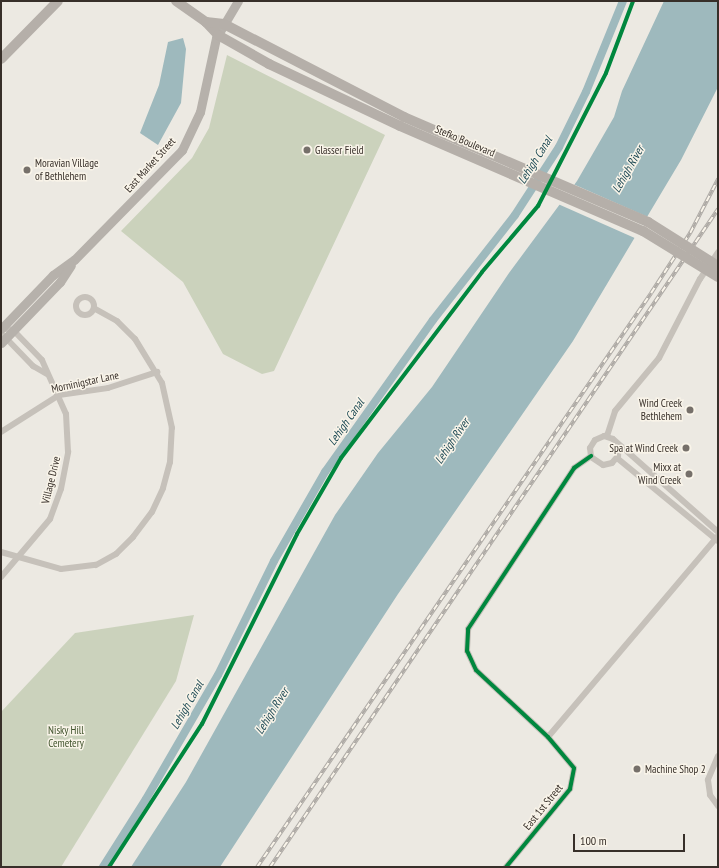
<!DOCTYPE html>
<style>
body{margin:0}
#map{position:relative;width:719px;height:868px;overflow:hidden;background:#ece9e2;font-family:"PT Sans Narrow",sans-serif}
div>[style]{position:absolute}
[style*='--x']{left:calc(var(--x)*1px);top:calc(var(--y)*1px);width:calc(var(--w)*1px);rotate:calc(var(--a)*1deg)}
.green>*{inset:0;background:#cbd2bc}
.water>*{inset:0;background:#9eb9bd}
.pier>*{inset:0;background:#ece9e2}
.canal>*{height:8px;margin:-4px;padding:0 4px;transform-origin:4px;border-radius:4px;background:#9eb9bd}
.street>*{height:6px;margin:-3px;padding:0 3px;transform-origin:3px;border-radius:3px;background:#c6c1ba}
.street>.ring{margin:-3px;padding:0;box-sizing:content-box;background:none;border:6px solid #c6c1ba;border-radius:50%}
.secondary>*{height:9px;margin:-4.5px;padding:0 4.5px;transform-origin:4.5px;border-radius:4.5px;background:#b6b1ab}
.primary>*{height:10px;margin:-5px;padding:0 5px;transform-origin:5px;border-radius:5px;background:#b5afa9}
.rail>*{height:3.5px;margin-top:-1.75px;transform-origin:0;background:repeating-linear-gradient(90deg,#f9f4e9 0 6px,#aeaaa5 0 12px);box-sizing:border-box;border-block:1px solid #aeaaa5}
.primary-bridge>*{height:10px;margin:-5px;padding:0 5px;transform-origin:5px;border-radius:5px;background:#b5afa9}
.cycleway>*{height:4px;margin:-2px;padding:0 2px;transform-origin:2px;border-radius:2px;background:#00873e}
.dots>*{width:11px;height:11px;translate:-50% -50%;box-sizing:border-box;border:2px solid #f9f4e9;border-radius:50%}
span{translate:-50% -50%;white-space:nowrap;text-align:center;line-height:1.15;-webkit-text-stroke:3px #f9f4e9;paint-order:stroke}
.street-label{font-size:11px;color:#372f29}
.poi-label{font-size:11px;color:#372f29}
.left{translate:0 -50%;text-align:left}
.right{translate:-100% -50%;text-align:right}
.park-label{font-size:11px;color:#41542d}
.water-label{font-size:12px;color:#204c57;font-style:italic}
.frame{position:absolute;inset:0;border:2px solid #372f29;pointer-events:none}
.scale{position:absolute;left:573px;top:834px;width:112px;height:18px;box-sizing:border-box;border:2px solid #372f29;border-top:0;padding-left:5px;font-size:12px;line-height:14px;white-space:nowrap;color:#372f29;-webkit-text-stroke:3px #f9f4e9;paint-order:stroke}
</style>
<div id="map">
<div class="green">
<div style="clip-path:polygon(227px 55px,385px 135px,274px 371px,262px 374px,223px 354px,183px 282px,121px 231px,192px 158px,209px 128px)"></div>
<div style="clip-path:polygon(194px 615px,176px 681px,61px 867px,1px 867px,1px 712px,75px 633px)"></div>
</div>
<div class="water">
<div style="clip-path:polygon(664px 1px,718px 1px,718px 87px,681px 160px,573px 341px,398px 594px,220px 867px,131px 867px,186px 782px,335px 515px,378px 453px,432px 387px,509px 273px,577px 181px,614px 117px,622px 91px)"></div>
<div style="clip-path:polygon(183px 38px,186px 49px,181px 103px,158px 145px,140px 133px,159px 85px,168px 42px)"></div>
</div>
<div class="pier">
<div style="clip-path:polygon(573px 184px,650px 218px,637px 239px,558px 204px)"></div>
</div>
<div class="canal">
<div style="--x:103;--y:867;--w:80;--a:-57.7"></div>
<div style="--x:146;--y:799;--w:143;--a:-59.9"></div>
<div style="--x:218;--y:675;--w:127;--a:-63.8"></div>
<div style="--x:274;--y:561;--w:103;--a:-60.2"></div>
<div style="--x:325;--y:472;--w:186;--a:-54.6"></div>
<div style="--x:433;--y:320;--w:133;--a:-52"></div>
<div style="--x:515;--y:215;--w:81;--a:-57.1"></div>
<div style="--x:559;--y:147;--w:61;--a:-63.9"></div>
<div style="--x:586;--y:92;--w:98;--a:-67.9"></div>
</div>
<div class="street">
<div class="ring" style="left:76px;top:297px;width:12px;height:12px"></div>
<div style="--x:4;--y:336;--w:42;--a:46"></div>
<div style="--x:33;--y:366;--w:16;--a:30"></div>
<div style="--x:1;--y:432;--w:69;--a:-32.5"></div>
<div style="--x:59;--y:395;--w:49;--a:-8.1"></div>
<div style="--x:108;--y:388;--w:52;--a:-18.1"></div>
<div style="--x:607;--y:436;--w:26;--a:-72"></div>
<div style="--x:615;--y:411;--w:69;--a:-50.3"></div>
<div style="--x:659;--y:358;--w:89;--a:-62.6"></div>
<div style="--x:700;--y:279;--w:32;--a:-56"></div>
<div style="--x:619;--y:446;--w:10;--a:96"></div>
<div style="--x:618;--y:456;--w:9;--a:131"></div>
<div style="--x:612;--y:463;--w:9;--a:167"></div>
<div style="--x:603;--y:465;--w:14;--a:-146"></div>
<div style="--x:591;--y:457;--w:9;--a:-96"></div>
<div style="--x:590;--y:448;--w:9;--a:-58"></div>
<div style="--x:595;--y:440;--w:10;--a:-24"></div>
<div style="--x:604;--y:436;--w:9;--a:18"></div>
<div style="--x:613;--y:439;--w:140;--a:41.5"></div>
<div style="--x:617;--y:458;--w:131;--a:39.4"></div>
<div style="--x:1;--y:552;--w:62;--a:15.8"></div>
<div style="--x:61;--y:569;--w:35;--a:-7"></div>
<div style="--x:96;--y:565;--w:23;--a:-29"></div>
<div style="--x:116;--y:554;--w:24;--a:-45"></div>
<div style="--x:133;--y:537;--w:31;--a:-53"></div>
<div style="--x:152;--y:512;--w:26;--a:-65"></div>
<div style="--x:163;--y:488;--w:27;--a:-75"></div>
<div style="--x:170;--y:462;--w:34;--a:-87"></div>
<div style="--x:172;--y:428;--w:46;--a:-102.5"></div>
<div style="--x:162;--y:383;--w:52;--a:-121.5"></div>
<div style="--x:135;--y:339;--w:25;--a:-135"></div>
<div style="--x:117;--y:321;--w:26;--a:-151"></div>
<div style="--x:1;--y:577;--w:76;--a:-49.8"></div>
<div style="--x:50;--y:519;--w:32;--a:-70"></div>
<div style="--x:61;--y:489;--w:38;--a:-79"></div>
<div style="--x:68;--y:452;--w:38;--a:-93"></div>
<div style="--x:66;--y:414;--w:59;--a:-114"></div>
<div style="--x:42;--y:360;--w:42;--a:-134"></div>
<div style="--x:13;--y:330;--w:11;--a:-170"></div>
<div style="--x:548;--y:737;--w:263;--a:-49.8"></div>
<div style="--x:718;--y:756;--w:26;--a:113"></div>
<div style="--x:708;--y:780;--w:15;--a:82"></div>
<div style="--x:710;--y:795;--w:14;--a:54"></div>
<div style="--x:506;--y:867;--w:101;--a:-50.6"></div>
<div style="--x:570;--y:789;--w:21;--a:-79"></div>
<div style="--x:574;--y:768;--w:40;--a:-130"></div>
<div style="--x:548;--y:737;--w:98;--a:-137.1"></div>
<div style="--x:476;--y:670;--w:21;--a:-115"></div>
<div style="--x:467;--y:651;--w:22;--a:-87"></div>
<div style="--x:468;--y:629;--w:193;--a:-56.6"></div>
<div style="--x:574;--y:468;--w:21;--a:-35"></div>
</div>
<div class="secondary">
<div style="--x:1;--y:329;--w:75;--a:-46.1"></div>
<div style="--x:53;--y:275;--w:26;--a:-36"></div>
<div style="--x:74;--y:260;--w:154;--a:-45.5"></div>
<div style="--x:182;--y:150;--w:42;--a:-64.7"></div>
<div style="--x:200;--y:112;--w:76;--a:-77.8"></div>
<div style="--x:216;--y:38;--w:43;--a:-59.3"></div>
<div style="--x:1;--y:343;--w:85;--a:-46"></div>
<div style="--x:60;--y:282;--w:20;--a:-57"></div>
</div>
<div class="primary">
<div style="--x:176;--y:1;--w:37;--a:35"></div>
<div style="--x:206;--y:22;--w:18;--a:47"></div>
<div style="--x:218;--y:35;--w:59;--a:29.6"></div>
<div style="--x:269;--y:64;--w:145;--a:25.3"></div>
<div style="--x:206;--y:22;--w:18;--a:6"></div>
<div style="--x:224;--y:24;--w:203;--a:27.3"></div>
<div style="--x:1;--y:59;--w:81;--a:-45.5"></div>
</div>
<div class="rail">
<div style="--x:257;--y:867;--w:696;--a:-55.53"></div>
<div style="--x:651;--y:293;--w:72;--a:-57"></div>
<div style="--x:690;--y:233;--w:61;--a:-62.6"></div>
<div style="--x:270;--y:867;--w:796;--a:-55.75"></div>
</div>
<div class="primary-bridge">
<div style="--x:404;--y:117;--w:266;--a:23.3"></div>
<div style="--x:648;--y:222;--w:83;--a:32.2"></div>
<div style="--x:400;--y:126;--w:265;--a:23.4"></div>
<div style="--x:643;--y:231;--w:88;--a:31.5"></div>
</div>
<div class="cycleway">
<div style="--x:109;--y:867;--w:171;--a:-57"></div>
<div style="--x:202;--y:724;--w:212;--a:-63.4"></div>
<div style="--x:297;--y:534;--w:88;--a:-59.9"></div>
<div style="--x:341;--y:458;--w:233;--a:-52.8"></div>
<div style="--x:482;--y:272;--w:87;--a:-49.7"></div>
<div style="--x:538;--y:206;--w:149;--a:-62.9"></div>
<div style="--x:606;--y:73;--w:77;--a:-69.4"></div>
<div style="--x:506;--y:867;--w:101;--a:-50.6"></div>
<div style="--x:570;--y:789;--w:21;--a:-79"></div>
<div style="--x:574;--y:768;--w:40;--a:-130"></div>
<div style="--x:548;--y:737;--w:98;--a:-137.1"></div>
<div style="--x:476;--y:670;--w:21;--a:-115"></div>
<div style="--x:467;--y:651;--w:22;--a:-87"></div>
<div style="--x:468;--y:629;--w:193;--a:-56.6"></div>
<div style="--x:574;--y:468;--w:21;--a:-35"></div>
</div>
<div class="dots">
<div style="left:307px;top:150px;background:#76706a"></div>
<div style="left:27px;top:170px;background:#76706a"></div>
<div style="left:690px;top:410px;background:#76706a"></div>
<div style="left:686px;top:448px;background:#76706a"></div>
<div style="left:689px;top:474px;background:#76706a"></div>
<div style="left:637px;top:769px;background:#76706a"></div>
</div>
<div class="street-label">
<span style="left:465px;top:141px;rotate:23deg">Stefko Boulevard</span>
<span style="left:150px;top:165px;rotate:-48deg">East Market Street</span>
<span style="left:85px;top:382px;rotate:-12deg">Morninigstar Lane</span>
<span style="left:51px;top:480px;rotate:-76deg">Village Drive</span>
<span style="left:543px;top:807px;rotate:-51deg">East 1st Street</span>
</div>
<div class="poi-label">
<span class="left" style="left:315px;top:150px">Glasser Field</span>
<span class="left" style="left:35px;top:170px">Moravian Village<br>of Bethlehem</span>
<span class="right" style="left:682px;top:410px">Wind Creek<br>Bethlehem</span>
<span class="right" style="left:678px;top:448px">Spa at Wind Creek</span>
<span class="right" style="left:681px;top:474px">Mixx at<br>Wind Creek</span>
<span class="left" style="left:645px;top:769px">Machine Shop 2</span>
</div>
<div class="park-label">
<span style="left:66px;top:737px">Nisky Hill<br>Cemetery</span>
</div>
<div class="water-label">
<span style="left:535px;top:160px;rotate:-58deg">Lehigh Canal</span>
<span style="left:628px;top:169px;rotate:-60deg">Lehigh River</span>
<span style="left:346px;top:422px;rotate:-55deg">Lehigh Canal</span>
<span style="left:452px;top:441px;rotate:-56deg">Lehigh River</span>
<span style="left:187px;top:705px;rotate:-60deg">Lehigh Canal</span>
<span style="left:272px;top:711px;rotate:-58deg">Lehigh River</span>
</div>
<div class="frame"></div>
<div class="scale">100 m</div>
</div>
